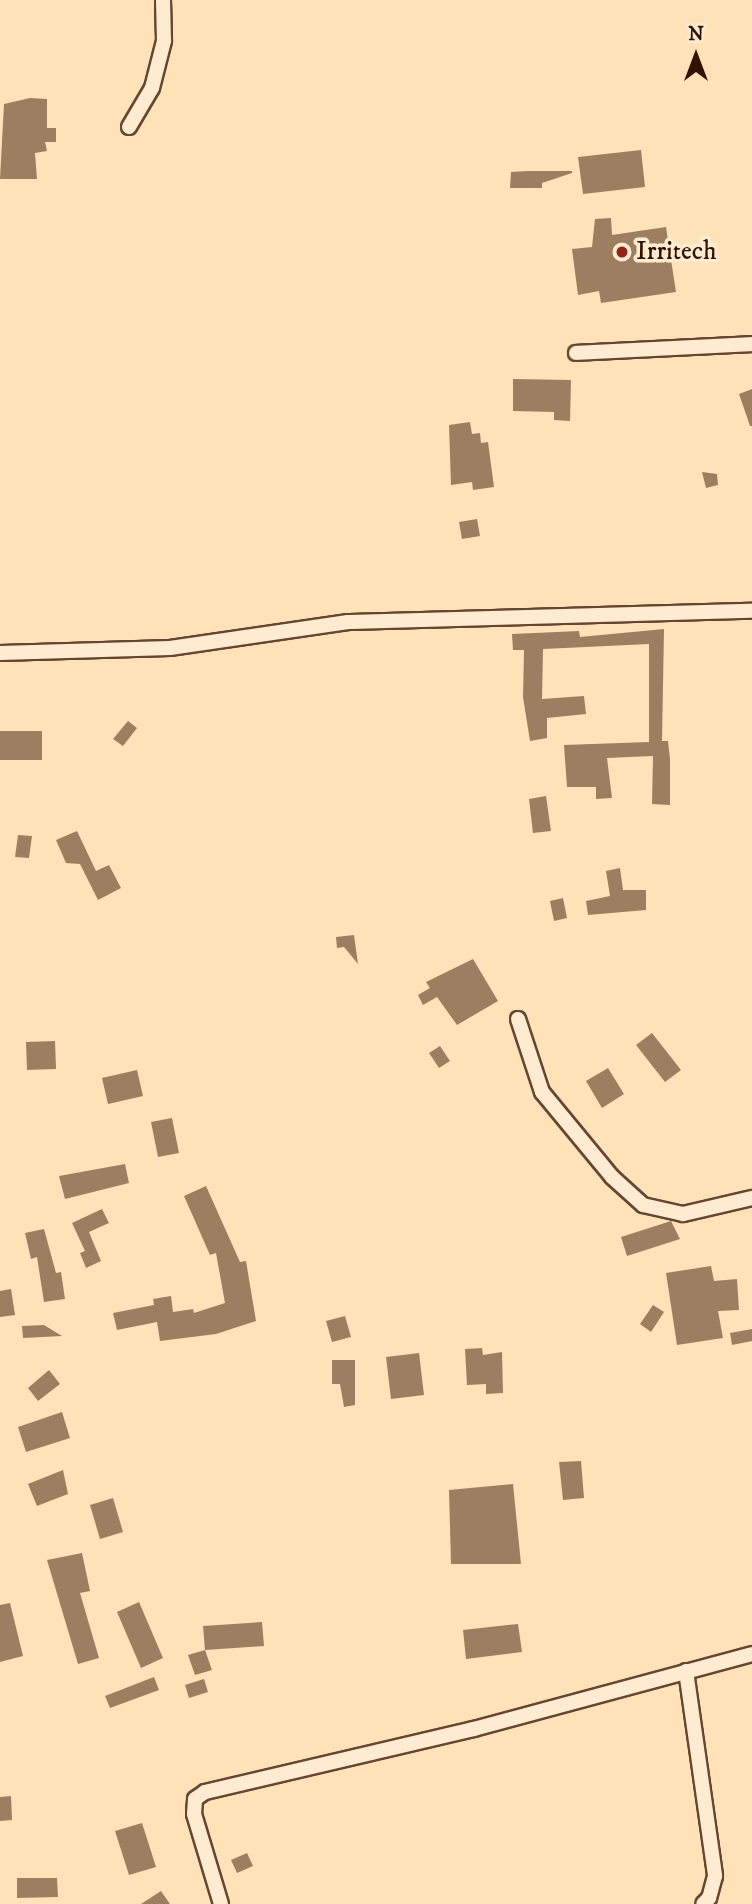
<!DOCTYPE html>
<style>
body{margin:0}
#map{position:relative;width:752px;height:1904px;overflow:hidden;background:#ffe2b7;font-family:"IM FELL DW Pica",serif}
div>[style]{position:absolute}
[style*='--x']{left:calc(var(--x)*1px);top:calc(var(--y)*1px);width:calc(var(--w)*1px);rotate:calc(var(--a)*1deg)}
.building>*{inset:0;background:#9d7e61}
.roads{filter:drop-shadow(2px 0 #654631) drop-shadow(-2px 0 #654631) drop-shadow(0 2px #654631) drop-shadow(0 -2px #654631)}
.minor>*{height:14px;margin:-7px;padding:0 7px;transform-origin:7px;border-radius:7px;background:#ffecd0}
.dots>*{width:19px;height:19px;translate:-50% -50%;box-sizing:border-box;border:4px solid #ffecd0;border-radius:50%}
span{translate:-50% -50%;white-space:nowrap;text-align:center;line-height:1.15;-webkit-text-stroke:7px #ffecd0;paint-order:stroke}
.poi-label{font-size:26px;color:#321204}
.left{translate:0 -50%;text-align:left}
.north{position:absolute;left:661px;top:21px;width:70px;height:70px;-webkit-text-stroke:5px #ffecd0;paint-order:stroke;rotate:0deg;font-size:19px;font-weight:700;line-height:28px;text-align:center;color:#321204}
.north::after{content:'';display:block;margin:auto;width:24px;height:32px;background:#321204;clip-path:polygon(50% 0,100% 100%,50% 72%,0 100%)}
</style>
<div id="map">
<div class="building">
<div style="clip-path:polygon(30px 98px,47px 99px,47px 128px,56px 128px,56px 142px,45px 142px,47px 151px,35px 153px,37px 179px,0 179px,4px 104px)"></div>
<div style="clip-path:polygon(641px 150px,645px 187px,583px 194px,578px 157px)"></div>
<div style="clip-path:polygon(528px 171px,572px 171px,572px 173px,542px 183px,542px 188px,510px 188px,511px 172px)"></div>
<div style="clip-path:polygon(611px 218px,612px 235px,666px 227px,676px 292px,601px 303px,599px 291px,578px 295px,572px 249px,592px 247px,595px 219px)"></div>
<div style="clip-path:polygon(513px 379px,571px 380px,570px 421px,554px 420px,554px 412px,513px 411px)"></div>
<div style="clip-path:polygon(752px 389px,752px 426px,750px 426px,739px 394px)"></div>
<div style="clip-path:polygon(470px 422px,472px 434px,480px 433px,481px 443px,488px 442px,494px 487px,473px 490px,472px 482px,451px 485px,449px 425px)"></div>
<div style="clip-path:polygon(702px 472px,717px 474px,718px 485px,706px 488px)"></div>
<div style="clip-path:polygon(477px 519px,480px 536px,462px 539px,459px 522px)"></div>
<div style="clip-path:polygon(664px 629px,662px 741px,668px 741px,670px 759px,670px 805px,652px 804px,653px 756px,607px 758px,612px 798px,596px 799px,596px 787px,567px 787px,564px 745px,649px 742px,649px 644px,543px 649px,542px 699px,584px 696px,586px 714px,547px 718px,547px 738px,530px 741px,523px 697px,524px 650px,513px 650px,512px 634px,579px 631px,580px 637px)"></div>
<div style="clip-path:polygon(128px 721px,137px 728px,123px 746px,113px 739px)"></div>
<div style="clip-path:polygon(0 731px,42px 731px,42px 760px,0 760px)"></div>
<div style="clip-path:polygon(546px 796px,551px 831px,533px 833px,529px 799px)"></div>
<div style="clip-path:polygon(77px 831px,96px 871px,109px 865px,121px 888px,98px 900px,80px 864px,66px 863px,56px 840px)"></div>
<div style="clip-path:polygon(18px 835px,32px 836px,29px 858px,15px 857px)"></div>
<div style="clip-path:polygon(620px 868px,623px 890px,646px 890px,646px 910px,588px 915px,586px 901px,610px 896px,606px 871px)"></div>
<div style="clip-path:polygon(563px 898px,567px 918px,554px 921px,550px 901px)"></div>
<div style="clip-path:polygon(354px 935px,358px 964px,344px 947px,337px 948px,336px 937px)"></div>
<div style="clip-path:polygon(473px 959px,498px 1001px,457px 1025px,437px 997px,423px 1005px,418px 995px,430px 988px,426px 982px)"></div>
<div style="clip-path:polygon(652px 1033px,681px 1070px,665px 1082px,636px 1045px)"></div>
<div style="clip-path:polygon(55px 1041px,56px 1069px,27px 1070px,26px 1042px)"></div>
<div style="clip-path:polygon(440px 1046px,450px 1061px,439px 1068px,429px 1053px)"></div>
<div style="clip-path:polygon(608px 1068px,624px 1094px,602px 1108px,586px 1081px)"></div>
<div style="clip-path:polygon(137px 1070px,143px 1096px,108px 1104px,102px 1078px)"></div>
<div style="clip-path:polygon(172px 1118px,179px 1153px,158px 1157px,151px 1122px)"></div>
<div style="clip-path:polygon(125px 1164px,129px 1183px,65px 1199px,59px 1176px)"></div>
<div style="clip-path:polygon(206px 1186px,240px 1262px,246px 1261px,256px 1321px,216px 1334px,160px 1341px,157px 1322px,117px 1330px,113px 1313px,154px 1305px,153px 1299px,171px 1296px,173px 1312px,193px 1309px,194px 1313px,225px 1303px,216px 1253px,210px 1255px,184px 1196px)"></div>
<div style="clip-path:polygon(102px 1209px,109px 1223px,89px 1232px,101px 1261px,86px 1268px,80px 1253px,85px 1251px,72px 1223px)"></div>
<div style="clip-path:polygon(671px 1221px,680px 1239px,627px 1256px,621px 1237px)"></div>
<div style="clip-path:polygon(44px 1229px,56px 1273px,61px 1272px,65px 1299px,44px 1302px,37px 1257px,31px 1259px,25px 1233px)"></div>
<div style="clip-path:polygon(711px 1266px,714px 1281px,737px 1279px,739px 1310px,718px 1311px,723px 1338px,677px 1345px,666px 1273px)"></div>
<div style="clip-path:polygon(11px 1289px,15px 1315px,0 1317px,0 1291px)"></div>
<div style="clip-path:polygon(653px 1305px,664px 1312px,651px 1332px,640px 1324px)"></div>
<div style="clip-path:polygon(345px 1316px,351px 1337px,332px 1342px,326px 1321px)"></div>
<div style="clip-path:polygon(44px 1325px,62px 1336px,23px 1338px,22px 1326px)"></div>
<div style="clip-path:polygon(752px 1329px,752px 1341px,732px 1345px,730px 1333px)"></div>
<div style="clip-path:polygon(482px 1348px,483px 1355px,502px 1352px,503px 1393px,486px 1394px,486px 1384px,467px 1385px,465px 1349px)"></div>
<div style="clip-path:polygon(419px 1353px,424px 1395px,391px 1399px,386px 1357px)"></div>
<div style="clip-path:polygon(332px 1360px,355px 1360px,355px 1405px,344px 1407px,340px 1384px,332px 1384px)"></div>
<div style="clip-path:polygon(49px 1370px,60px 1384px,38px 1401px,28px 1388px)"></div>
<div style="clip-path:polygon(62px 1412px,70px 1438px,26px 1452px,18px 1427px)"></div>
<div style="clip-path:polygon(581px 1461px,584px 1498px,563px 1500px,559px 1462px)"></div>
<div style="clip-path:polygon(63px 1470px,68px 1494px,37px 1506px,28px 1484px)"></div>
<div style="clip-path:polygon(513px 1484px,521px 1564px,451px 1564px,449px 1490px)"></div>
<div style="clip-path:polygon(113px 1498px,123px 1532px,100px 1539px,90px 1505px)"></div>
<div style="clip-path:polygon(82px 1553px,90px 1591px,80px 1593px,99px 1658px,78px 1664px,47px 1560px)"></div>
<div style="clip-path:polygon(139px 1602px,163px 1658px,141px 1668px,117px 1612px)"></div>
<div style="clip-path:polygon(10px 1603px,23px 1656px,0 1662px,0 1605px)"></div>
<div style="clip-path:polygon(262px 1622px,264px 1646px,205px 1650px,203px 1626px)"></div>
<div style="clip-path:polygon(518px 1624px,522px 1652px,466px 1659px,463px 1630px)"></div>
<div style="clip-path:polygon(205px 1650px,212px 1670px,195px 1675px,188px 1655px)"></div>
<div style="clip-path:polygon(154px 1677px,159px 1690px,110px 1708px,105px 1696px)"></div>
<div style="clip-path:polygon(204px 1679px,208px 1692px,189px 1698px,185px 1685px)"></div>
<div style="clip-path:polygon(11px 1796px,12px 1820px,0 1821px,0 1797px)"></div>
<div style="clip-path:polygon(142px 1823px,156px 1867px,129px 1875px,115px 1831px)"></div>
<div style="clip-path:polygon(247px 1853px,253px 1866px,237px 1873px,231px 1860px)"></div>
<div style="clip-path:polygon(17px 1878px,57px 1878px,58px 1897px,17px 1898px)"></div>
<div style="clip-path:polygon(161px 1891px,170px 1904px,141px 1904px)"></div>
</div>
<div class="roads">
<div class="minor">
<div style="--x:129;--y:127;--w:45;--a:-59.5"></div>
<div style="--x:152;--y:88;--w:49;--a:-75.7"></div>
<div style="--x:164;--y:41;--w:41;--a:-91.4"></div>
<div style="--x:576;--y:353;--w:176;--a:-2.9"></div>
<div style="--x:0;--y:653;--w:170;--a:-1.7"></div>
<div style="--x:170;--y:648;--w:180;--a:-8.3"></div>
<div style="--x:348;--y:622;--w:404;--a:-1.6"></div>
<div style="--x:518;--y:1019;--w:77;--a:71.8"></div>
<div style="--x:542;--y:1092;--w:110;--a:50.5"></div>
<div style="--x:612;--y:1177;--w:42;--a:42.1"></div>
<div style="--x:643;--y:1205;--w:41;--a:12.7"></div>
<div style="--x:683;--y:1214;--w:71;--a:-13.1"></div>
<div style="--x:686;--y:1671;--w:207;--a:81.9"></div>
<div style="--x:715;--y:1876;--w:23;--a:105"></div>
<div style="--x:709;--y:1898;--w:8;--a:135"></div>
<div style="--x:221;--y:1904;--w:94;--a:-106.7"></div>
<div style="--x:194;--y:1814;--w:15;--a:-86"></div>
<div style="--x:195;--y:1799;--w:12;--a:-35"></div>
<div style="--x:205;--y:1792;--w:276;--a:-13.2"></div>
<div style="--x:474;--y:1729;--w:288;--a:-15.1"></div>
</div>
</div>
<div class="dots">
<div style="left:622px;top:252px;background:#8f2418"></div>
</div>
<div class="poi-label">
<span class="left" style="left:636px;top:252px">Irritech</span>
</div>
<div class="north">N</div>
</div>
